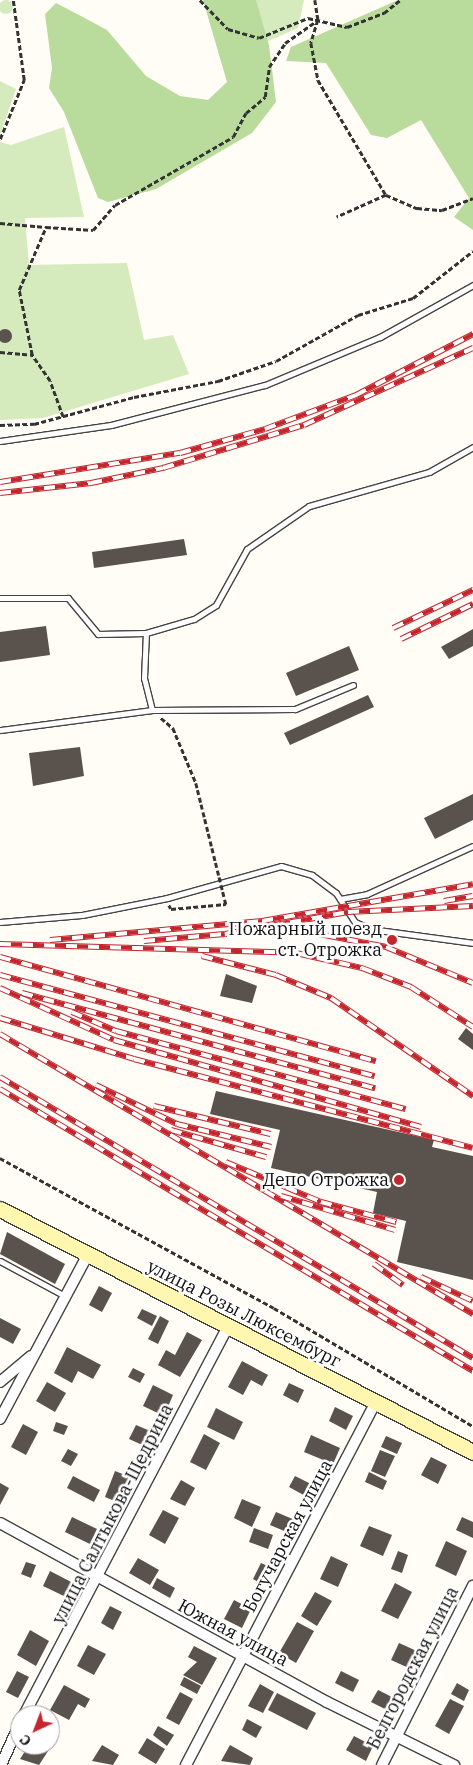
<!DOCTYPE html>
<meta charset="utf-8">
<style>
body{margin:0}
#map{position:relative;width:473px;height:1765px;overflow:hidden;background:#fffdf5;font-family:"IBM Plex Serif",serif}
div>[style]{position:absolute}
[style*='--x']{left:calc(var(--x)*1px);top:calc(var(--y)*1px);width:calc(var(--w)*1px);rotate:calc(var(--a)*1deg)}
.green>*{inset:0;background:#d5ebbd}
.round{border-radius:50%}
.forest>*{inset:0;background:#b9dc9c}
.building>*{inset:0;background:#5a524d}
.path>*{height:2.5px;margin-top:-1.25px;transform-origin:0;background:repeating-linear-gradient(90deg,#333 0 5px,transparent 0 7.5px)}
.roads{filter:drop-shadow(1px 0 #444) drop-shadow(-1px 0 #444) drop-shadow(0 1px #444) drop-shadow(0 -1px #444)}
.lane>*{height:5px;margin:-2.5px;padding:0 2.5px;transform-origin:2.5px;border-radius:2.5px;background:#fff}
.street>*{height:10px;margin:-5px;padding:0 5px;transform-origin:5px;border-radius:5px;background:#fff}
.secondary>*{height:15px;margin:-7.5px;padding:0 7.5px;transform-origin:7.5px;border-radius:7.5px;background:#fff6b0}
.rail>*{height:5.5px;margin-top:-2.75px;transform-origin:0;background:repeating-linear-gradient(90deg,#fff 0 11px,#c4262e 0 22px);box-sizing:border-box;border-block:1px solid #c4262e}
.path-bridge>*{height:2.5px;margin-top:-1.25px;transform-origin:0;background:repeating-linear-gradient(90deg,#333 0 5px,transparent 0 7.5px)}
.dots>*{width:14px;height:14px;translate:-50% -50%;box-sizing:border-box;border:2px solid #fff;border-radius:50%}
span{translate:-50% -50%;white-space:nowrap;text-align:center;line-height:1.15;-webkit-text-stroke:5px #fff;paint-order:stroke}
.poi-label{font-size:18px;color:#111}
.right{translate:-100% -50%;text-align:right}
.street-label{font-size:18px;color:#111}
.north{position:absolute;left:10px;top:1705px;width:50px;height:50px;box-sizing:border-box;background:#fff;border:1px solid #a0a0a0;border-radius:50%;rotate:223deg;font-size:14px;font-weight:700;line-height:20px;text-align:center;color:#111}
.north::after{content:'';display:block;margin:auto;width:18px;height:22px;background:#c4262e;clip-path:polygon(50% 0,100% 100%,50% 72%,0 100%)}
</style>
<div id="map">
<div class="green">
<div class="round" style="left:-1px;top:0;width:14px;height:14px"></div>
<div style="clip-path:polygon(230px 0,304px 0,298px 28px,250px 49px)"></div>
<div style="clip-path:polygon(0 81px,16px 89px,0 135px)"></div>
<div style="clip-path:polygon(64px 127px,84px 217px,25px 218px,29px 265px,127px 263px,144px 340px,173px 335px,189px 374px,43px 418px,0 420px,0 142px,11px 145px)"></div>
</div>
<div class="forest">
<div style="clip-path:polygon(203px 0,256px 0,269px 45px,276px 102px,252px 133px,156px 189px,108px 202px,98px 198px,64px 112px,49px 88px,52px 68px,45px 14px,56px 3px,79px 15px,107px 30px,146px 76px,180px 96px,208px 100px,227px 82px)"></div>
<div style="clip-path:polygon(398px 0,473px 0,473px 230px,454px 217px,469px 198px,421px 120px,387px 138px,371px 135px,326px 63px,286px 61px,291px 47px)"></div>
</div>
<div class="building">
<div class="round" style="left:-2px;top:329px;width:14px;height:14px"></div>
<div style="clip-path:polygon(184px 539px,187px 555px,94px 568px,92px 552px)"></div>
<div style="clip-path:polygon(46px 626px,50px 655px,0 662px,0 632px)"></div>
<div style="clip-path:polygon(473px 629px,473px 646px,449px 659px,441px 647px)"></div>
<div style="clip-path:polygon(349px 646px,359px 670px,296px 696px,286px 673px)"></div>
<div style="clip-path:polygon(368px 695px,374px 707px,290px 745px,284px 733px)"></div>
<div style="clip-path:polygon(80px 747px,84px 776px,33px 786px,29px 753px)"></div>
<div style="clip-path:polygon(473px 794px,473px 820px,435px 839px,424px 818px)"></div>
<div style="clip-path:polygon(226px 974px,257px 986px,252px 1003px,220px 996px)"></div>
<div style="clip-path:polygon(466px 1028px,473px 1034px,473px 1050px,458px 1039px)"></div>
<div style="clip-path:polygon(216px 1091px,434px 1140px,432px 1147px,473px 1156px,473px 1280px,397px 1262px,406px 1221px,373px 1213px,377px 1192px,271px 1168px,280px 1130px,210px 1114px)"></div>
<div style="clip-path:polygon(7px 1232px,65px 1264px,55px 1284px,0 1254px)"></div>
<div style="clip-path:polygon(99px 1286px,112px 1293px,102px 1312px,89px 1305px)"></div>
<div style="clip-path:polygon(142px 1309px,157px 1316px,152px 1326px,137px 1318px)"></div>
<div style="clip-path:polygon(160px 1316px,169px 1321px,158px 1344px,148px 1339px)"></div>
<div style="clip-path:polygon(0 1318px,21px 1329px,13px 1344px,0 1337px)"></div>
<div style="clip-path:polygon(187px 1332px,202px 1340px,180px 1377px,158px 1365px,166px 1350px,175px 1355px)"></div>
<div style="clip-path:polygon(67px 1347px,101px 1365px,93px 1379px,78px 1371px,72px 1383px,54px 1373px)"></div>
<div style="clip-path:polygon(242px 1361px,268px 1375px,262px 1386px,251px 1380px,243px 1395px,228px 1387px)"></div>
<div style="clip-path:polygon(133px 1368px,145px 1374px,140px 1383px,128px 1377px)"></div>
<div style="clip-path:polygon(47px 1382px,66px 1393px,55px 1412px,36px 1401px)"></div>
<div style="clip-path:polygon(289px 1383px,304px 1390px,298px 1403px,283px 1395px)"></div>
<div style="clip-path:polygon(153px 1385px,173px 1395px,164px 1416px,143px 1406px)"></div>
<div style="clip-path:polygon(335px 1407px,353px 1416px,346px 1430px,329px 1421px)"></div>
<div style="clip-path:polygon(216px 1408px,243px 1422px,234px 1440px,207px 1427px)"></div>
<div style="clip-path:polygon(56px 1422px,68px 1426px,64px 1435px,53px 1431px)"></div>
<div style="clip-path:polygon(23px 1424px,38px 1432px,26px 1455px,11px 1447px)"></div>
<div style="clip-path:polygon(136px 1425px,155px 1433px,149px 1448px,129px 1439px)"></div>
<div style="clip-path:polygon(204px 1434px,220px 1443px,206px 1470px,190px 1462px)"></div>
<div style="clip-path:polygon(311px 1435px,340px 1448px,333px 1464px,304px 1452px)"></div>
<div style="clip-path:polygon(386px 1436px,402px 1443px,397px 1454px,381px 1447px)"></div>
<div style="clip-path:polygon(68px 1449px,78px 1454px,71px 1466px,61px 1461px)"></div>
<div style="clip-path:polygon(380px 1450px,395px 1456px,385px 1477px,371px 1471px)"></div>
<div style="clip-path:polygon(431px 1457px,447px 1465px,438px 1484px,421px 1475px)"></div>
<div style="clip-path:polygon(115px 1471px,133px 1478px,122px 1504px,105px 1497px)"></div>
<div style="clip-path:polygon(369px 1472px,387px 1481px,383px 1490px,365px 1482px)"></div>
<div style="clip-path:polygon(73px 1476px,100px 1490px,94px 1502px,67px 1488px)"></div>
<div style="clip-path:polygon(295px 1476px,315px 1486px,309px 1498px,289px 1487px)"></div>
<div style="clip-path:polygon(181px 1480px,195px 1488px,185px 1506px,170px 1499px)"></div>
<div style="clip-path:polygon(0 1483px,9px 1488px,0 1505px)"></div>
<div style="clip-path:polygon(242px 1499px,261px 1507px,252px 1527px,234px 1518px)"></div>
<div style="clip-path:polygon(163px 1510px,179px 1518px,165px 1544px,149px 1535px)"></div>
<div style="clip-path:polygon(276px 1512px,295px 1520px,289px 1533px,270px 1525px)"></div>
<div style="clip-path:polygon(72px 1517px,97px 1529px,90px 1544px,65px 1532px)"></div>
<div style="clip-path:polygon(462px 1517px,473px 1522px,473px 1538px,456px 1530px)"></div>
<div style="clip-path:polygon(369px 1526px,392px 1535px,383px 1556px,360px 1546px)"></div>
<div style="clip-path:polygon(254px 1528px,273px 1535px,268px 1549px,249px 1542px)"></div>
<div style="clip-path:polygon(446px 1541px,467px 1551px,456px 1576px,435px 1566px)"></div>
<div style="clip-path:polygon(398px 1551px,408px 1555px,402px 1573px,391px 1569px)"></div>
<div style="clip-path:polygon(331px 1556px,348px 1564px,338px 1587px,320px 1579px)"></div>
<div style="clip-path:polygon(138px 1558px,159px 1570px,150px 1585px,129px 1573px)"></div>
<div style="clip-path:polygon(26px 1562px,36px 1565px,31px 1578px,21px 1574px)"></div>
<div style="clip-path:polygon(261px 1563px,272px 1568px,263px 1585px,253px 1579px)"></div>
<div style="clip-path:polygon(50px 1571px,75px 1584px,68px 1598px,43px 1586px)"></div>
<div style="clip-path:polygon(157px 1578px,175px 1588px,170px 1598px,152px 1588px)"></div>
<div style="clip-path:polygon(395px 1583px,412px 1592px,398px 1619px,381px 1611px)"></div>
<div style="clip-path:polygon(315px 1592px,332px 1601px,317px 1626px,301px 1616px)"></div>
<div style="clip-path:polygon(234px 1600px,251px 1609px,242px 1628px,224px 1619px)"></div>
<div style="clip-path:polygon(110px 1606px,122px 1612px,113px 1630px,101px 1623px)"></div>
<div style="clip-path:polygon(297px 1622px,314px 1631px,296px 1663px,279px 1653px)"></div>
<div style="clip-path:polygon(30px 1630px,49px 1641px,36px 1666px,17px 1655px)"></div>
<div style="clip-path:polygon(399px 1643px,419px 1652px,411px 1669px,391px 1660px)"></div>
<div style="clip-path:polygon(88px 1645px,106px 1654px,94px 1675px,77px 1666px)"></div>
<div style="clip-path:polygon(194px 1646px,217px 1658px,202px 1685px,183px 1675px,197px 1662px,188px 1657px)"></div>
<div style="clip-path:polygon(17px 1671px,29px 1677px,18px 1698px,6px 1692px)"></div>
<div style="clip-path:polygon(341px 1671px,359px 1680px,353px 1692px,335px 1683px)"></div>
<div style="clip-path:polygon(184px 1677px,201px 1686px,197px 1694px,180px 1685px)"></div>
<div style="clip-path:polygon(457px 1683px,469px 1690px,464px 1701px,451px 1694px)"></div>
<div style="clip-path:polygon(260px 1684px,274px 1692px,263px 1713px,248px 1706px)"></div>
<div style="clip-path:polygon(64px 1685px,90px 1699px,85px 1708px,78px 1704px,69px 1720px,50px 1710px)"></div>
<div style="clip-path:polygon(378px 1690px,396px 1699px,389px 1711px,371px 1702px)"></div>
<div style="clip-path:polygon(180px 1692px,193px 1699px,179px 1725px,166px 1718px)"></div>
<div style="clip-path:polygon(277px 1693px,316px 1713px,307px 1730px,268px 1710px)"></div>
<div style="clip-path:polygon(450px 1699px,464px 1706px,449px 1734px,435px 1726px)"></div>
<div style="clip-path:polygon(247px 1719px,262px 1727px,256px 1738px,242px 1730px)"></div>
<div style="clip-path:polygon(158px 1726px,174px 1735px,167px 1746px,153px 1735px)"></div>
<div style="clip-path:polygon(354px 1736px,373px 1746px,366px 1761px,346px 1750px)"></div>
<div style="clip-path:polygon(147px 1738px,165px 1749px,156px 1764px,138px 1753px)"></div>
<div style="clip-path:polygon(29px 1745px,52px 1745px,39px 1765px,20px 1759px)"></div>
<div style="clip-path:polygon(102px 1745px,119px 1755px,113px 1765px,92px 1761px)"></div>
<div style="clip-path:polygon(230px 1745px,253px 1758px,250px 1765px,221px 1761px)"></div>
</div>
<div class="path">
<div style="--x:200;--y:0;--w:40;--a:46"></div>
<div style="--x:228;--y:29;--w:32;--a:16"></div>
<div style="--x:259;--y:38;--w:53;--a:-22.2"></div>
<div style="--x:308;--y:18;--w:40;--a:13"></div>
<div style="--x:347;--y:27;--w:40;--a:-21"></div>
<div style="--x:384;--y:13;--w:21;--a:-39"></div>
<div style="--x:315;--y:0;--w:20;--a:81"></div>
<div style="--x:318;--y:20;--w:24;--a:107"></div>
<div style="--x:311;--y:43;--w:38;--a:79"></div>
<div style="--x:318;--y:80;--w:134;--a:59.4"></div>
<div style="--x:386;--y:195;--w:54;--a:155.8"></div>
<div style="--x:0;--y:139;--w:64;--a:-67.9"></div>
<div style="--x:24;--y:80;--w:81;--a:-97.8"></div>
<div style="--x:386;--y:195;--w:34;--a:23"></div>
<div style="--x:417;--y:208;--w:25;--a:5"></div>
<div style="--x:442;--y:210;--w:33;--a:-21"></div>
<div style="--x:0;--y:223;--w:46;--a:5"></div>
<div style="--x:0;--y:352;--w:32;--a:5"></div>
<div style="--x:63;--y:417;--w:38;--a:-110"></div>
<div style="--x:50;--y:381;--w:32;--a:-125"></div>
<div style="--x:32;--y:355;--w:66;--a:-101.3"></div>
<div style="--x:19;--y:290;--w:69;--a:-66.8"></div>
<div style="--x:46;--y:227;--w:47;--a:3.7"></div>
<div style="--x:93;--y:230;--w:33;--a:-49"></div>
<div style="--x:115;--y:205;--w:136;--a:-30"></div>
<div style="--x:233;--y:137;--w:27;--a:-62"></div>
<div style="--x:246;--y:113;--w:25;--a:-40"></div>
<div style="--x:265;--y:97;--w:30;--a:-82"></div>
<div style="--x:269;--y:67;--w:29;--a:-56"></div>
<div style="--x:285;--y:43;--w:40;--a:-34.9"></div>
<div style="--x:0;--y:425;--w:34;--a:-2"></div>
<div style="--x:34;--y:424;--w:104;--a:-15.1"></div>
<div style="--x:134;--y:397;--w:86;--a:-10.8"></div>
<div style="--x:218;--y:381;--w:61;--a:-19"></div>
<div style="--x:276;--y:361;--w:94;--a:-29.3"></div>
<div style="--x:358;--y:315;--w:58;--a:-17.2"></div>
<div style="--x:413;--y:298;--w:76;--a:-38.1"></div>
<div style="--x:161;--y:718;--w:16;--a:40"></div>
<div style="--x:173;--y:728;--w:60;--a:67.3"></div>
<div style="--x:169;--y:905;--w:4;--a:63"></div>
<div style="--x:171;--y:909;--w:55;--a:-5.2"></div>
<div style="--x:0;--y:1158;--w:312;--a:28.7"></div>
<div style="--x:274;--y:1308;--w:231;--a:30.7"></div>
</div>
<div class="roads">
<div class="lane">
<div style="--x:0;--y:441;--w:112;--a:-8.2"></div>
<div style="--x:111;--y:425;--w:159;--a:-14.6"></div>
<div style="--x:265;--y:385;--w:125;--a:-22.7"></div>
<div style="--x:380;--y:337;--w:107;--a:-29.2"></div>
<div style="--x:0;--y:598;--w:68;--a:0"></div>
<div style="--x:68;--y:598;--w:47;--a:50.2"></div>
<div style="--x:98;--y:634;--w:48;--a:-1.2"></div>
<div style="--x:353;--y:685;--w:63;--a:157.5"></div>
<div style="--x:295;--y:709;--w:143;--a:179.6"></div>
<div style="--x:152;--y:710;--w:33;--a:-104"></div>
<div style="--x:144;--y:678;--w:45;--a:-87.5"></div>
<div style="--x:146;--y:633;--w:50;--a:-16.3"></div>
<div style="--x:194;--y:619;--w:26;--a:-32"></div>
<div style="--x:216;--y:605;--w:64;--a:-61"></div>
<div style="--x:247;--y:549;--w:75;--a:-34.7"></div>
<div style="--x:309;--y:506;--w:125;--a:-15.8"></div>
<div style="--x:429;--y:472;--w:51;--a:-29.6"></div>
<div style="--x:0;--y:730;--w:153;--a:-7.5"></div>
<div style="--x:340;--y:899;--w:27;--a:-10"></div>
<div style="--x:367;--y:894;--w:116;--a:-24.4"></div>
<div style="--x:0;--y:922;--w:82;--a:-4.9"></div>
<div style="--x:82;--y:915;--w:87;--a:-11.3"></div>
<div style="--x:167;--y:898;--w:118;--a:-15.7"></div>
<div style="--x:281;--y:866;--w:32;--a:16"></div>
<div style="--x:312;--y:875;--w:30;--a:37"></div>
<div style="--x:336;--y:893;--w:35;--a:57"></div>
<div style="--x:355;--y:922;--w:17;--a:24"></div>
<div style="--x:371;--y:929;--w:103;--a:7.8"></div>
<div style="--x:0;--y:1261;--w:74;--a:28.3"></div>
</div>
<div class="street">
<div style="--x:0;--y:1382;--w:40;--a:-40"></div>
<div style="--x:0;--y:1419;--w:185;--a:-61.9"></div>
<div style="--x:0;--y:1523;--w:373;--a:28.7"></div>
<div style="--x:327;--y:1702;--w:142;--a:26.4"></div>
<div style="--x:24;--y:1715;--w:438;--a:-62.3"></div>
<div style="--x:1;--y:1765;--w:46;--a:-65.7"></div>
<div style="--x:186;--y:1765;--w:410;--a:-62.4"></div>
<div style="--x:382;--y:1765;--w:201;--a:-63.1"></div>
</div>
<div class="secondary">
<div style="--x:0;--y:1209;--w:532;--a:27.19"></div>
</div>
</div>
<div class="rail">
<div style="--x:0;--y:482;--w:182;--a:-9.2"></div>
<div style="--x:180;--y:453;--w:88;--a:-15.8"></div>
<div style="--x:265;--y:429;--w:97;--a:-20.5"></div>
<div style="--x:356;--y:395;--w:132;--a:-27.5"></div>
<div style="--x:0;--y:493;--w:92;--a:-6.3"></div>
<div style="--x:91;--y:483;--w:74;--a:-11.8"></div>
<div style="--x:163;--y:468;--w:147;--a:-17"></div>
<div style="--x:304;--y:425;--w:186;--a:-24.5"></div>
<div style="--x:393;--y:628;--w:89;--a:-25.4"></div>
<div style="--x:401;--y:639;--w:80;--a:-25.9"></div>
<div style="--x:444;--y:901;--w:29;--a:-10"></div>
<div style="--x:273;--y:932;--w:31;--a:-2"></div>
<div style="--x:304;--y:931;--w:84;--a:11"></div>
<div style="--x:386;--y:947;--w:94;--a:22.5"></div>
<div style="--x:50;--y:940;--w:213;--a:-5.1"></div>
<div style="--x:262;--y:921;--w:214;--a:-9.9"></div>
<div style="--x:144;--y:941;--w:81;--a:-4.9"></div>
<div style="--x:225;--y:934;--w:125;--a:-10.1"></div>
<div style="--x:348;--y:912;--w:125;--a:-2.7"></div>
<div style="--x:0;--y:944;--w:296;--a:1.7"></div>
<div style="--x:296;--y:953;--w:68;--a:12.8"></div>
<div style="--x:362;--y:968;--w:53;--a:21.2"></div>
<div style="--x:411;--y:987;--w:74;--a:32.8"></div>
<div style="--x:202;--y:956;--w:76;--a:14.4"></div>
<div style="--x:276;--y:975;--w:60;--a:22.7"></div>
<div style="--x:331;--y:998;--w:173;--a:34.6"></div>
<div style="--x:0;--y:957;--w:390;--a:15.5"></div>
<div style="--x:0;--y:975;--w:388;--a:15.1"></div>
<div style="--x:0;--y:988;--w:125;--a:24.5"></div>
<div style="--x:114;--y:1040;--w:319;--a:15.8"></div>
<div style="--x:22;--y:993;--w:366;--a:15.1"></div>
<div style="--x:72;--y:1012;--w:48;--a:23.4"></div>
<div style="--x:116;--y:1031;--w:300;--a:15.1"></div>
<div style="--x:0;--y:1018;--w:140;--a:17"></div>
<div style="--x:134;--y:1059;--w:350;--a:14.7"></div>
<div style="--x:0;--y:1034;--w:550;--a:30.62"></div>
<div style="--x:0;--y:1077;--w:550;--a:30.71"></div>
<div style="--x:96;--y:1085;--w:90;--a:25.7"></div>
<div style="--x:177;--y:1124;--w:97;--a:13.7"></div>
<div style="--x:0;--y:1089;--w:551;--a:30.8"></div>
<div style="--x:154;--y:1106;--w:120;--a:13.5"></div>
<div style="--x:171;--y:1130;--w:99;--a:15.9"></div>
<div style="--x:226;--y:1162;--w:103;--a:22.8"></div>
<div style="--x:321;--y:1202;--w:78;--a:14.9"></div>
<div style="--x:281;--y:1196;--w:119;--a:16.6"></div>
<div style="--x:374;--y:1264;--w:36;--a:36"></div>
<div style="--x:421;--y:1277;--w:57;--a:24.8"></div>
</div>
<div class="path-bridge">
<div style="--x:196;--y:783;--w:125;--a:76.1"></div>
</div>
<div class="dots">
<div style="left:392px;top:940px;background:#c4262e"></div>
<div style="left:399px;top:1180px;background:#c4262e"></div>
</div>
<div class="poi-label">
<span class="right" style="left:382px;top:940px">Пожарный поезд<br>ст. Отрожка</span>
<span class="right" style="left:389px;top:1180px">Депо Отрожка</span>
</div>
<div class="street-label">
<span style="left:244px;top:1314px;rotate:27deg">улица Розы Люксембург</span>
<span style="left:113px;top:1514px;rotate:-63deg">улица Салтыкова-Щедрина</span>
<span style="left:288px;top:1536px;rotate:-62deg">Богучарская улица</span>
<span style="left:233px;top:1633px;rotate:28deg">Южная улица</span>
<span style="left:413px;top:1668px;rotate:-63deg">Белгородская улица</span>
</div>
<div class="north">С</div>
</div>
